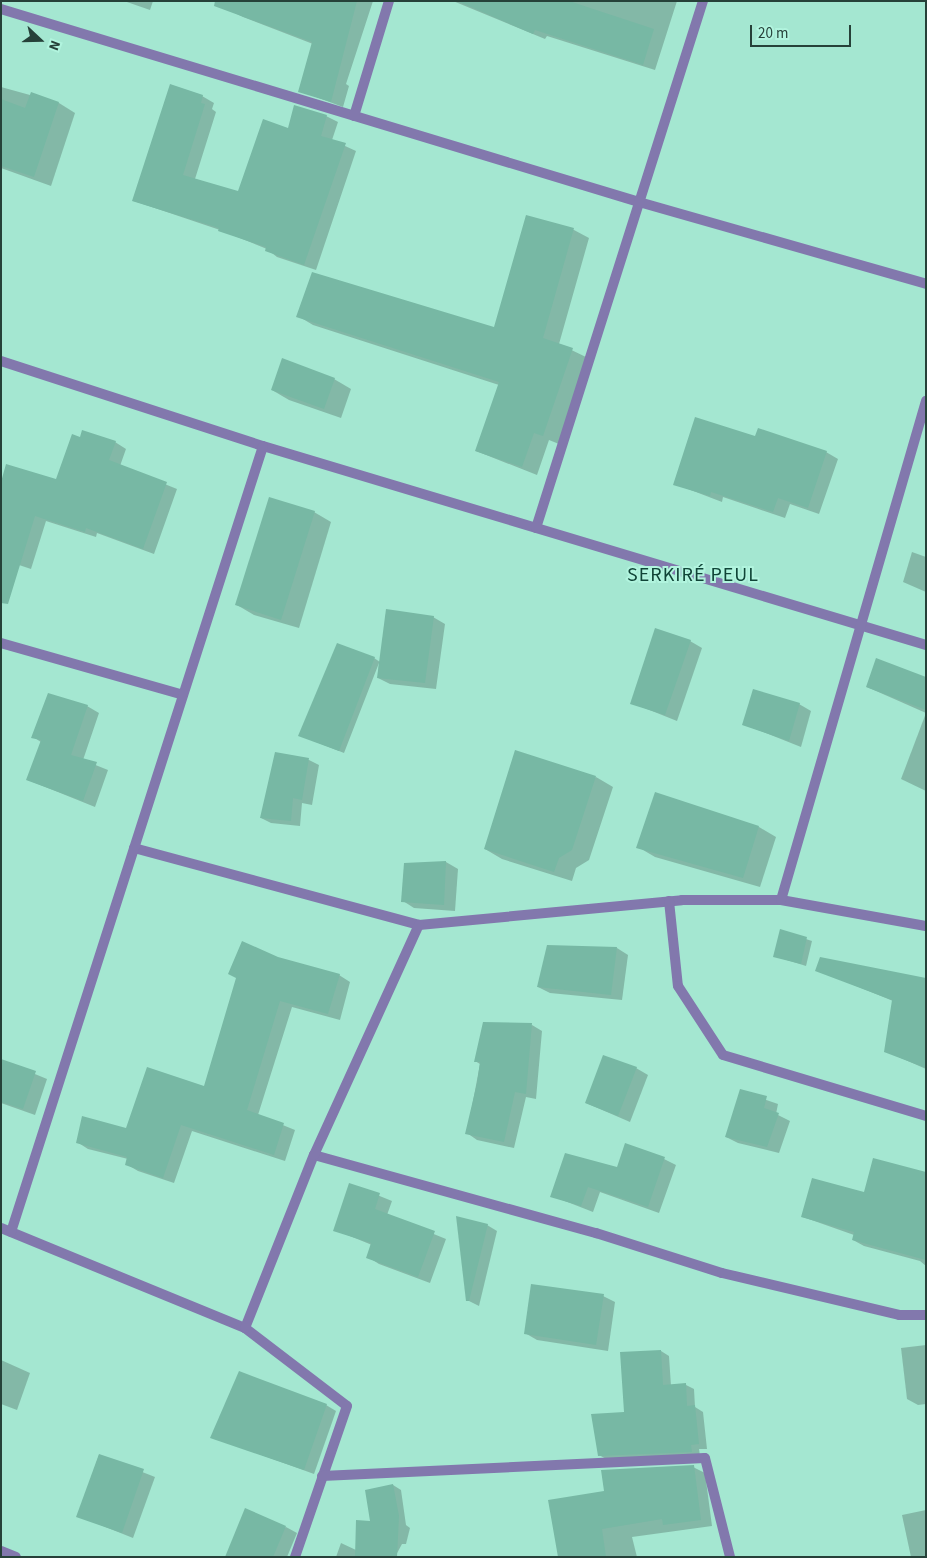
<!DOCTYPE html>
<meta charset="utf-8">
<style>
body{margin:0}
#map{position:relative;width:927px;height:1558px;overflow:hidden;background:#a4e7d1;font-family:"Source Sans 3",sans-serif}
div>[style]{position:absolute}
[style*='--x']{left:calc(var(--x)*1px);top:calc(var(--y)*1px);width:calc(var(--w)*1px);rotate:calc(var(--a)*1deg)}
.shadow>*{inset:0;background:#0003}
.building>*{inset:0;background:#77b8a4}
.minor>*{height:10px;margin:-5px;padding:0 5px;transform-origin:5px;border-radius:5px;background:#8278ad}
span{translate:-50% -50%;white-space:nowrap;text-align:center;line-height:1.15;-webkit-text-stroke:4px #b1f4de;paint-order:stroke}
.quarter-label{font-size:20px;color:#104437;letter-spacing:1px}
.frame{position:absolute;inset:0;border:2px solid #264139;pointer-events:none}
.north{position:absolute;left:15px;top:15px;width:50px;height:50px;-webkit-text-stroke:4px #b1f4de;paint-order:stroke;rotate:111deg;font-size:14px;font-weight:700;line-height:20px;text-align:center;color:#264139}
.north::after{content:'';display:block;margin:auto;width:18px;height:22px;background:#264139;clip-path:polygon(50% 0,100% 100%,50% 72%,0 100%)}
.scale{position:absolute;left:750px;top:25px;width:101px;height:22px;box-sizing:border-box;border:2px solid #264139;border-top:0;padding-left:6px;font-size:15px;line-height:18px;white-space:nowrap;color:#264139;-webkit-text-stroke:4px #b1f4de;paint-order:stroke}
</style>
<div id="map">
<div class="shadow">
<div style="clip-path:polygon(124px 1px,153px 1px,150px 10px)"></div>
<div style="clip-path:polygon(234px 1px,373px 1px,346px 84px,349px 86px,343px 107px,300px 91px,313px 44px,243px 17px,231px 11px)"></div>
<div style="clip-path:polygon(453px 1px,677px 1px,655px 70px,547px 36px,545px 39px)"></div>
<div style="clip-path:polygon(1px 87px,59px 103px,75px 113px,51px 186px,1px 168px)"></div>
<div style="clip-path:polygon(202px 96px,214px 103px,212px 109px,216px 112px,195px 179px,239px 193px,288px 129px,326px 116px,338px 122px,332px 140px,356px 151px,316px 270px,277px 257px,267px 249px,220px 230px,134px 201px)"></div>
<div style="clip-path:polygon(527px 216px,574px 230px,589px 238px,559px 344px,588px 358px,559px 444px,549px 440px,537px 475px,476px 451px,499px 385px,313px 325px,298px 316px,495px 329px)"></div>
<div style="clip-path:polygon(334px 379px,351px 389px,341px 418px,289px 400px,272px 390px)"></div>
<div style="clip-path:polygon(756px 437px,826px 452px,838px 459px,819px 514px,790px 504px,785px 518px,723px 497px,722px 502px,675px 484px)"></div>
<div style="clip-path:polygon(81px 439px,115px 442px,126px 449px,120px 466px,177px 489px,154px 554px,97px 533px,96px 537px,46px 521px,31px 569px,1px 559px,57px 481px)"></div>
<div style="clip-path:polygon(314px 512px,331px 522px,299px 628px,254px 615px,237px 605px)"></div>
<div style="clip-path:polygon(912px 552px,926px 557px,926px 592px,903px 582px)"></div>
<div style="clip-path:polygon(433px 617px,445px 624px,436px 689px,390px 684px,378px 678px,379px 663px,344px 753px,306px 738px,374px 658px,380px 662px)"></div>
<div style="clip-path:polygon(690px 641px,702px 648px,677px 721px,632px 703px)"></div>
<div style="clip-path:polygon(926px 678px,926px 713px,867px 687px)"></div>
<div style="clip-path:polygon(799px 704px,811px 711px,801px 747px,743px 724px)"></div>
<div style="clip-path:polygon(87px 706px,99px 713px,83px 760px,108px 770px,95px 807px,28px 780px,41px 742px,33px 737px)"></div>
<div style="clip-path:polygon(926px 713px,926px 791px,901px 779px)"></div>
<div style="clip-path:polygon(276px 753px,309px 760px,319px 765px,312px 805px,302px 803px,300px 826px,271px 823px,261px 818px)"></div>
<div style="clip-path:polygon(596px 777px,613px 787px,589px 860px,576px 868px,572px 881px,502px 859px,485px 849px)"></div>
<div style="clip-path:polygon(759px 827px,776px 837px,760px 887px,655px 857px,638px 847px)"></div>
<div style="clip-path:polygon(446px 862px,458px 869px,455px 911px,414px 908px,403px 901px,405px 864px)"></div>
<div style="clip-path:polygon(781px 931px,812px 941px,806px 966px,774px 956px)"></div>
<div style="clip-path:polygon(617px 948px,628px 955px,622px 1000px,550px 993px,538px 987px)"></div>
<div style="clip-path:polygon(277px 958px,339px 975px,350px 982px,340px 1020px,292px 1007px,258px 1115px,295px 1130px,285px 1161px,192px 1131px,174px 1183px,138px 1171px,126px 1164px,128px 1159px,88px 1149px,77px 1142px,127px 1129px,205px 1088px)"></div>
<div style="clip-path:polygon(817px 970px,926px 979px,926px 1069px,885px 1051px,893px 1001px)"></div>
<div style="clip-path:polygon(532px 1025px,542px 1031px,536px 1099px,526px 1097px,514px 1148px,477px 1140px,467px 1133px,480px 1064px,475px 1061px)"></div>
<div style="clip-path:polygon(1px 1060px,47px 1079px,35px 1115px,1px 1103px)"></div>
<div style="clip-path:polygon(636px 1068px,648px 1075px,630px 1122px,586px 1103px)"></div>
<div style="clip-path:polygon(741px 1091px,778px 1104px,776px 1114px,790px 1121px,779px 1153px,738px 1143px,726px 1137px)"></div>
<div style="clip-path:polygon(664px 1159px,676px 1165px,659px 1213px,600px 1192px,593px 1212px,552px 1196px,618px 1169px)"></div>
<div style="clip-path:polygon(926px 1173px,926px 1266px,920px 1261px,864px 1246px,853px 1240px,854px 1235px,803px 1217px)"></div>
<div style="clip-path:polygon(350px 1184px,392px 1201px,387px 1215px,446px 1239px,430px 1283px,379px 1264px,368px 1257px,372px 1245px,335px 1230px)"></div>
<div style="clip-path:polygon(487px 1225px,497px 1231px,479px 1306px,467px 1300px)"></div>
<div style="clip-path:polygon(603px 1296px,615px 1302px,608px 1351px,537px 1340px,525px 1333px)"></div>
<div style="clip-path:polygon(926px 1345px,926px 1404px,918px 1405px,907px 1399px,901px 1348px)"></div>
<div style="clip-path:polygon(661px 1351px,669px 1356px,671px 1386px,686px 1385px,694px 1389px,695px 1407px,703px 1412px,707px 1449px,699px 1449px,700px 1456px,608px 1460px,599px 1455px)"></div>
<div style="clip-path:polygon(1px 1360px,30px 1373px,17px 1410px,1px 1404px)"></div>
<div style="clip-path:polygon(326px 1405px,336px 1411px,314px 1474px,212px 1437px)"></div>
<div style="clip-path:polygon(99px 1455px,155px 1477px,133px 1538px,78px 1516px)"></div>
<div style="clip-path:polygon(693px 1467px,705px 1473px,712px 1526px,632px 1537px,637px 1557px,559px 1557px,606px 1492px)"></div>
<div style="clip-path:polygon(393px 1485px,401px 1490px,406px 1525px,410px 1528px,406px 1544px,402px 1544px,395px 1557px,336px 1557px,341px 1543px,356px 1550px)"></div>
<div style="clip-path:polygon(926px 1510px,926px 1557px,911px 1557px,902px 1515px)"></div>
<div style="clip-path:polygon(286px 1527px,297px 1533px,287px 1557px,226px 1557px)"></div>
</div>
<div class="building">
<div style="clip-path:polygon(215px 1px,357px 1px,331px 102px,298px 92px,312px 42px,214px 6px)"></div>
<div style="clip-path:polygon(457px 1px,569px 1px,654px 29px,643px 65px,535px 30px,533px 34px)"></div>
<div style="clip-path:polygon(170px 84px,203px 95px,201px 103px,205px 104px,183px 175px,238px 191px,263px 119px,288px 128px,294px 105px,327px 115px,321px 136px,346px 143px,304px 265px,265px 251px,266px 247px,218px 231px,219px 228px,132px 201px)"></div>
<div style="clip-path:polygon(31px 92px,59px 102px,34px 177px,1px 166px,1px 99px,25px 108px)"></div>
<div style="clip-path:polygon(526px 215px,574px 228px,543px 338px,573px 348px,543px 436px,534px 433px,522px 467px,475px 451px,499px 382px,296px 317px,312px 272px,494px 327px)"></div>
<div style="clip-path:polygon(282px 358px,335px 378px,324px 409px,271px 390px)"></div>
<div style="clip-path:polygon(695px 417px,755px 436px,758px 428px,827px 451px,808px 508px,778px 498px,773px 512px,711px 492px,710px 496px,673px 485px)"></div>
<div style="clip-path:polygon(82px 430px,116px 441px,109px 460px,167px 482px,143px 549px,86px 528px,85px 532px,35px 516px,8px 604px,1px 603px,1px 482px,6px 464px,56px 479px,72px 434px,80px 437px)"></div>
<div style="clip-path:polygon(269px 497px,315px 511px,281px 620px,235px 605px)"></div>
<div style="clip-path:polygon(386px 609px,434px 616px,425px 683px,377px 678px)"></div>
<div style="clip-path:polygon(655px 628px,691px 640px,665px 715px,630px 704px)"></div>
<div style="clip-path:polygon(337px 643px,375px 657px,339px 751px,298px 736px)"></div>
<div style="clip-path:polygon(876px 658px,926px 677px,926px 710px,866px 687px)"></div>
<div style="clip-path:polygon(753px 689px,800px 703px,789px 741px,742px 725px)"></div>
<div style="clip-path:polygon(48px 693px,88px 705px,71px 755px,97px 762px,83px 801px,26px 780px,41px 740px,31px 738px)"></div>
<div style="clip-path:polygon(515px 750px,596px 776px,572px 850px,559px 858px,554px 872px,484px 849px)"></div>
<div style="clip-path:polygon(275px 752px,309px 758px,302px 800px,293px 798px,291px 821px,260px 818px)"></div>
<div style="clip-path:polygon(655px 792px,759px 826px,743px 878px,636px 848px)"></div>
<div style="clip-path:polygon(446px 861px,444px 905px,401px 902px,404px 863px)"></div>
<div style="clip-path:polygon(780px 929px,807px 937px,801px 964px,773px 957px)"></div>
<div style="clip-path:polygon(242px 941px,278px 957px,340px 974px,328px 1014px,280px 1001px,247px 1110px,284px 1123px,274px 1155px,181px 1125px,163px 1178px,125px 1165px,127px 1157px,76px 1143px,82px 1116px,126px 1128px,147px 1067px,204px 1086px,236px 978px,228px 974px)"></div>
<div style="clip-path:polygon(547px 945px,617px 947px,611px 995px,537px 987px)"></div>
<div style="clip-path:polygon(820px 957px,926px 978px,926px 1068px,884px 1052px,892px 1000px,815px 971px)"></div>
<div style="clip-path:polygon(483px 1022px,532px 1023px,526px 1094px,515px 1092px,504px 1142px,465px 1134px,477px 1083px,480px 1062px,474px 1062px)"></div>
<div style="clip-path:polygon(603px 1055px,637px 1067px,618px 1116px,585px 1103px)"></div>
<div style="clip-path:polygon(1px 1059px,36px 1071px,23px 1109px,1px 1102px)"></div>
<div style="clip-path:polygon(740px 1089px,767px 1096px,764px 1108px,779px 1113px,767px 1147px,725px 1137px)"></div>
<div style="clip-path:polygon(625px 1143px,665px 1157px,648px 1207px,588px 1187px,581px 1206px,550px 1197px,565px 1153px,617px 1167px)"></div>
<div style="clip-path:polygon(873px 1158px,926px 1172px,926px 1260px,852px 1240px,854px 1232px,801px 1217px,812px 1178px,864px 1192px)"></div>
<div style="clip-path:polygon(349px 1183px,380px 1193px,375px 1209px,435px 1231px,418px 1277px,366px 1258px,371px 1243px,333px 1231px)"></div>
<div style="clip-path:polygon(456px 1216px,488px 1224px,469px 1301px,466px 1301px)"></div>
<div style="clip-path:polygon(531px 1284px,604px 1294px,596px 1345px,524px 1334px)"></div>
<div style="clip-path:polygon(661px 1350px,663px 1385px,686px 1383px,687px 1406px,695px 1405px,699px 1444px,691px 1445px,692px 1452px,598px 1456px,591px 1414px,624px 1412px,620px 1352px)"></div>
<div style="clip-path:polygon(239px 1371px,327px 1404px,304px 1470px,210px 1438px)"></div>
<div style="clip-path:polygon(99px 1454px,144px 1469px,122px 1533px,76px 1517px)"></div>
<div style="clip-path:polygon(694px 1465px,701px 1520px,663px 1525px,662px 1519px,602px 1529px,606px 1557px,558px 1557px,548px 1500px,604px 1491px,601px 1470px)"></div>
<div style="clip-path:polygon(393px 1484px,399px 1516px,397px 1557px,355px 1557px,356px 1520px,370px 1521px,365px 1490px)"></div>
<div style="clip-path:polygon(245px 1508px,286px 1526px,273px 1557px,225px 1557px)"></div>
</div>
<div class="minor">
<div style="--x:1;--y:9;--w:667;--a:16.83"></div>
<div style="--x:639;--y:202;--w:298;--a:15.9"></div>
<div style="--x:354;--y:116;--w:120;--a:-73.1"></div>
<div style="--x:1;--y:361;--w:275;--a:18"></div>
<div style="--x:263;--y:446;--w:692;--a:16.71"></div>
<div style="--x:536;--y:528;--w:553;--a:-72.42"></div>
<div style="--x:1;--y:643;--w:189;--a:15.9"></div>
<div style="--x:134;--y:848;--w:295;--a:15.1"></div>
<div style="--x:419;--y:925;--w:264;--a:-5.4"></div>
<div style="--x:682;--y:900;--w:99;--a:0"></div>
<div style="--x:781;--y:900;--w:147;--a:10.2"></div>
<div style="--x:781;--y:900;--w:520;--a:-73.8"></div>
<div style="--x:669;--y:901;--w:85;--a:84"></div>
<div style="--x:678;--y:986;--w:82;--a:56.9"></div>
<div style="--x:723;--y:1055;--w:212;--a:16.7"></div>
<div style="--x:314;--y:1155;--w:293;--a:15.5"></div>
<div style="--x:596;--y:1233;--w:132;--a:17.6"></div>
<div style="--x:722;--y:1273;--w:182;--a:13.3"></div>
<div style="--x:899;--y:1315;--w:27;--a:0"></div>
<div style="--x:1;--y:1228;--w:264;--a:22.3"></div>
<div style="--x:245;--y:1328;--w:128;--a:37.4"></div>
<div style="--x:347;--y:1406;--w:160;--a:109"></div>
<div style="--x:11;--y:1232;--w:825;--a:-72.22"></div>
<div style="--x:245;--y:1328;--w:186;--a:-68.3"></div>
<div style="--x:314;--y:1155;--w:253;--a:-65.5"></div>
<div style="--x:322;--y:1476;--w:383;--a:-2.7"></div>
<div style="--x:705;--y:1458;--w:102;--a:75.8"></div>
<div style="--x:1;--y:1551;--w:16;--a:22"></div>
</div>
<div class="quarter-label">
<span style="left:693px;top:575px">SERKIRÉ PEUL</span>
</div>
<div class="frame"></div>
<div class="north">N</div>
<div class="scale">20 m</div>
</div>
